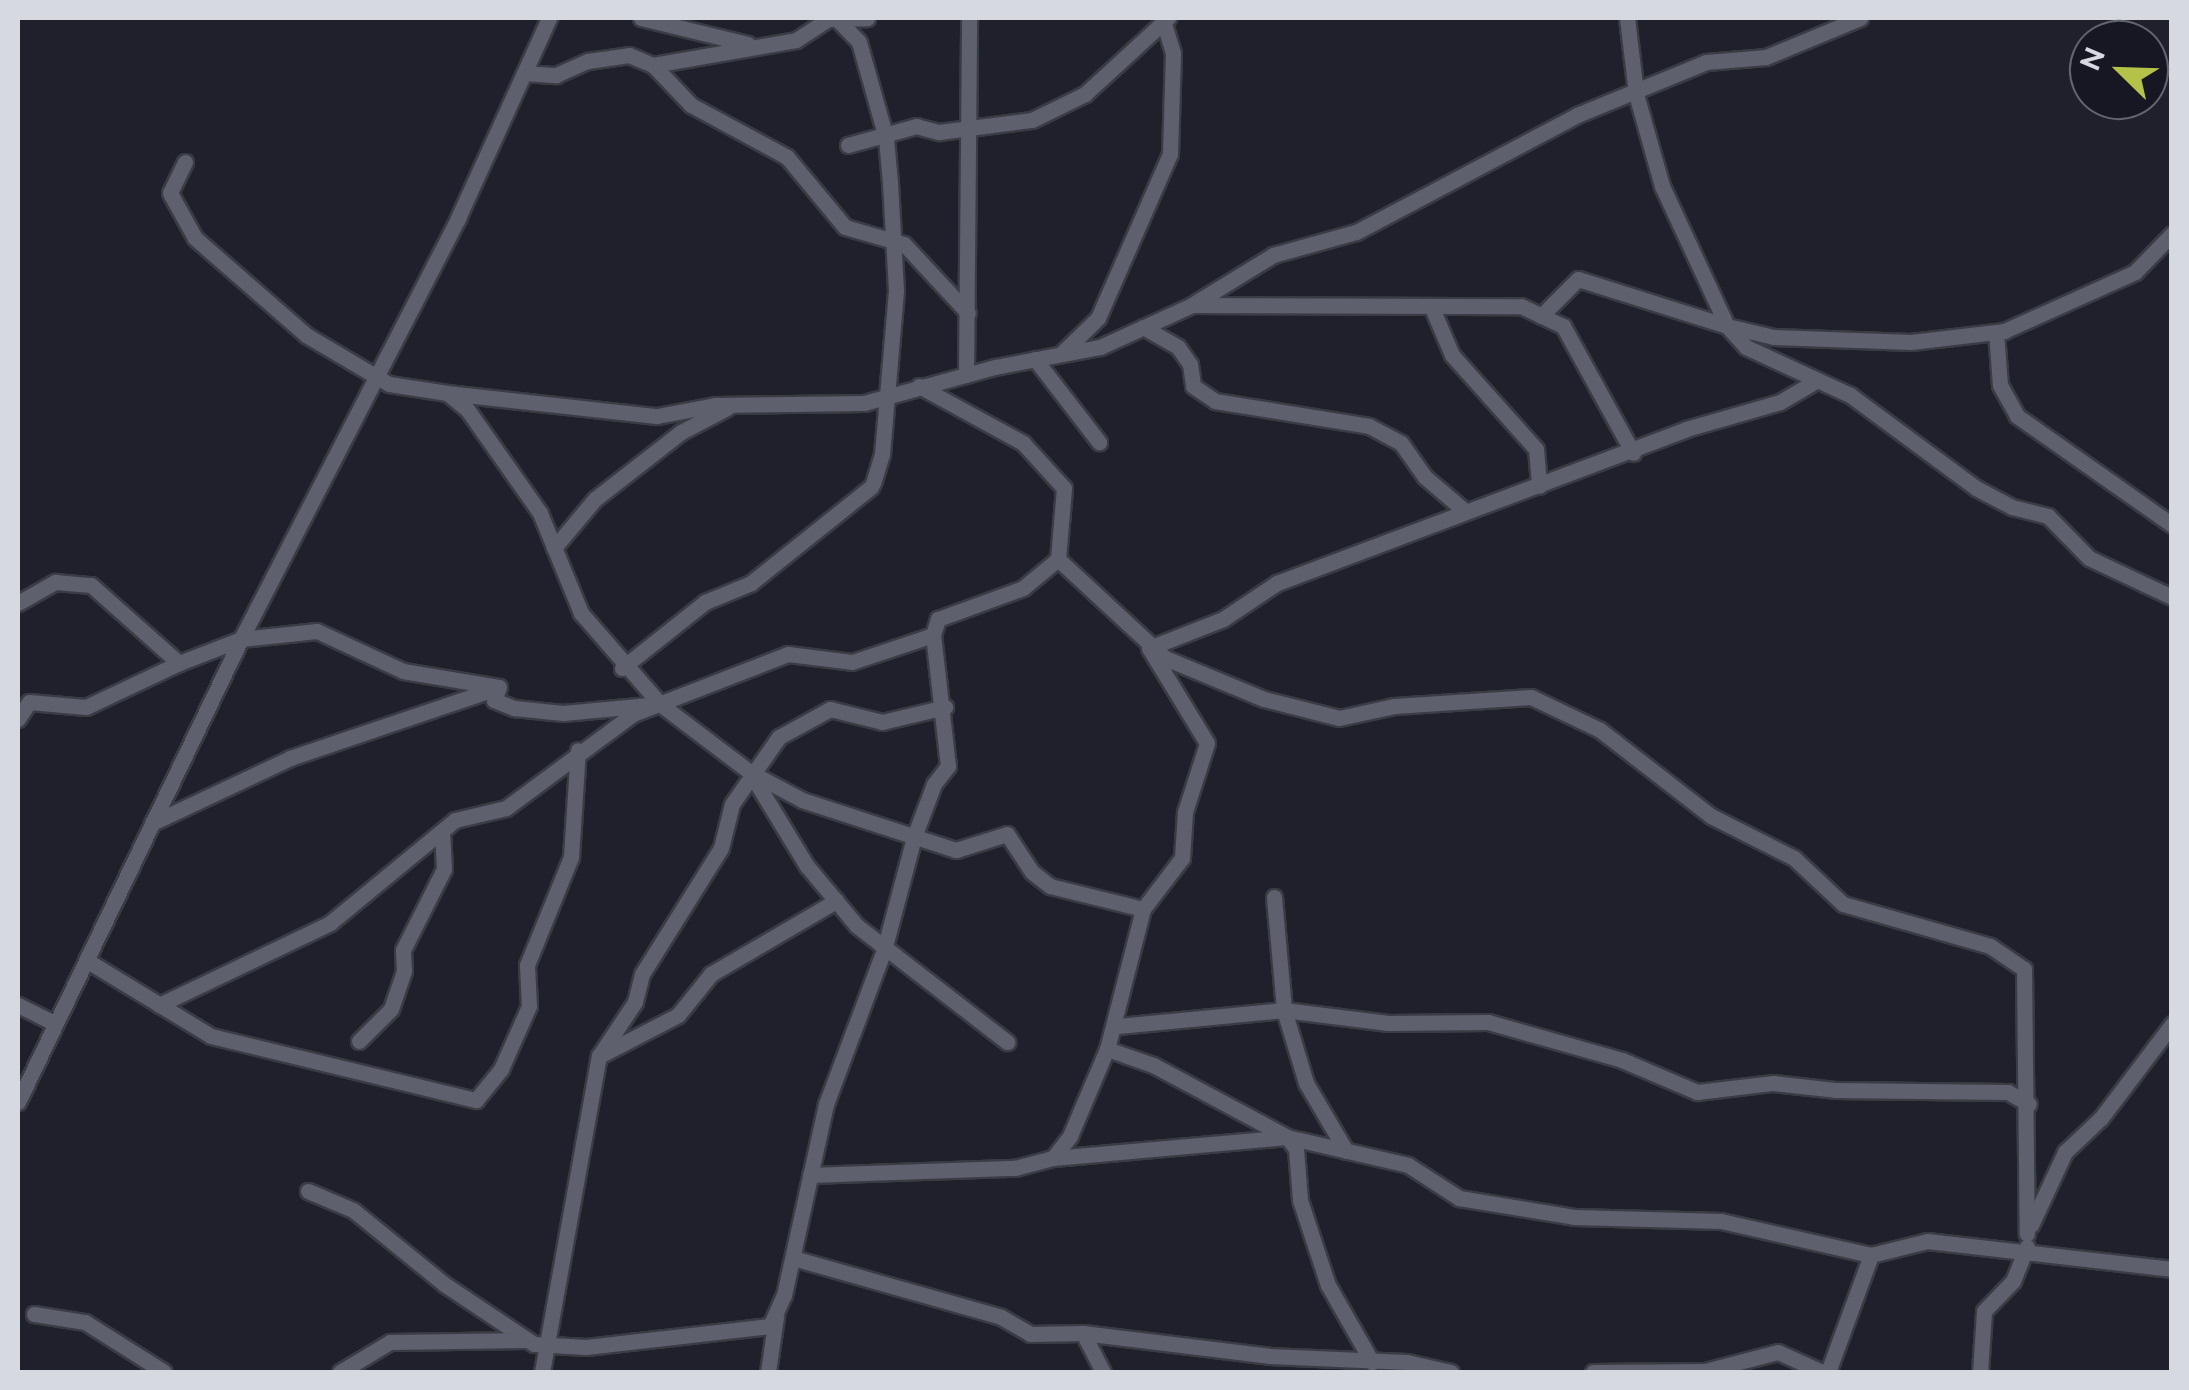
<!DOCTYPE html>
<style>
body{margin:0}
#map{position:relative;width:2189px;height:1390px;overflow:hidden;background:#1f202c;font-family:Raleway,sans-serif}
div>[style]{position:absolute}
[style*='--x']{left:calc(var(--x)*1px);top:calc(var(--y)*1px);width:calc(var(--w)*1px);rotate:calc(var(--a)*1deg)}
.roads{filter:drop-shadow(2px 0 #3a3c45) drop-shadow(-2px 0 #3a3c45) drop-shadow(0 2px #3a3c45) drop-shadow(0 -2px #3a3c45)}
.minor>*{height:15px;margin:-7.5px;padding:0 7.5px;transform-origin:7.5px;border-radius:7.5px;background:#5e606e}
span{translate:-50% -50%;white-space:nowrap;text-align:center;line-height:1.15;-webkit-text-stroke:10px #161722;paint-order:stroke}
.frame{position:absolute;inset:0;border:20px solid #d7d9e1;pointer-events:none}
.north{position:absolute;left:2069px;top:20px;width:100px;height:100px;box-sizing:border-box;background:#161722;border:2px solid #63656e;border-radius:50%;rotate:293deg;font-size:28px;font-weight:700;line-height:40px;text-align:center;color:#d7d9e1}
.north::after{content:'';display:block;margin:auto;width:35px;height:45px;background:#b5c249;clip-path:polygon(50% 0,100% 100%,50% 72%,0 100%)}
</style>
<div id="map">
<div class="roads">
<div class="minor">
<div style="--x:641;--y:18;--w:110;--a:13.7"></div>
<div style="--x:836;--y:18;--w:33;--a:46"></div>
<div style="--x:859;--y:42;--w:100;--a:74.3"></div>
<div style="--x:886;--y:138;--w:45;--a:84.9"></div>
<div style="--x:890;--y:183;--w:108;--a:86.8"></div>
<div style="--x:896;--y:291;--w:164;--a:94.9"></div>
<div style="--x:882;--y:454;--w:30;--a:107"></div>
<div style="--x:1627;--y:18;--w:77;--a:83.2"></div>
<div style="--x:1636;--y:94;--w:96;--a:74.2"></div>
<div style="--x:1662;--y:186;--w:154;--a:65.1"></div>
<div style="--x:1727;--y:326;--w:48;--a:13.2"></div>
<div style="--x:1774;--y:337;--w:137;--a:2.1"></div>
<div style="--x:1911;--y:342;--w:94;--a:-6.7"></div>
<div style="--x:2004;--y:331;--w:144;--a:-24.2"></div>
<div style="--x:2135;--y:272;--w:53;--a:-45.8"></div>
<div style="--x:653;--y:65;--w:145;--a:-9.9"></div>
<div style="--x:796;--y:40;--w:38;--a:-33"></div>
<div style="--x:828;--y:19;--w:39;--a:-1"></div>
<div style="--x:524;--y:73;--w:32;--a:4"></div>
<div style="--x:556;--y:75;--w:35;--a:-24"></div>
<div style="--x:588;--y:61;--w:41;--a:-8.3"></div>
<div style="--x:629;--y:55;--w:26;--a:23"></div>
<div style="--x:653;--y:65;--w:55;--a:46.5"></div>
<div style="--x:691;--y:105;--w:109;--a:28.4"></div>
<div style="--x:787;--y:157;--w:91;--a:50.4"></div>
<div style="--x:845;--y:227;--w:61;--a:16.1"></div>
<div style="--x:904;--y:244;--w:94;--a:47.2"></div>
<div style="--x:848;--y:145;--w:71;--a:-15.6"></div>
<div style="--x:916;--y:126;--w:24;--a:15"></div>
<div style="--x:939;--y:132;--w:94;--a:-7.4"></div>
<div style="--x:1032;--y:120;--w:59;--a:-26.1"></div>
<div style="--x:1085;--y:94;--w:113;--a:-42.5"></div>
<div style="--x:185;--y:162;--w:34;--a:116"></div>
<div style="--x:170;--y:193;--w:51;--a:60.9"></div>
<div style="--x:195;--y:238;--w:147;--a:41.1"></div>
<div style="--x:306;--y:335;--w:96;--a:30.6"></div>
<div style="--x:389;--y:384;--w:59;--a:8.8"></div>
<div style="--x:447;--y:393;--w:26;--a:39"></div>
<div style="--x:467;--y:409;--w:127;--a:54.9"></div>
<div style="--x:540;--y:513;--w:108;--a:67.7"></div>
<div style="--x:581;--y:613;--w:121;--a:49"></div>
<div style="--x:1195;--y:303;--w:92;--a:-31.6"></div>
<div style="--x:1273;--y:255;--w:86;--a:-15.5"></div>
<div style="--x:1356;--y:232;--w:250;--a:-27.9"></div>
<div style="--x:1577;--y:115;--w:139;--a:-22.3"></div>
<div style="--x:1706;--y:62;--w:60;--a:-4.8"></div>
<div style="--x:1766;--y:57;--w:102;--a:-22.5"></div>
<div style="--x:1432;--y:308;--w:51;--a:66.9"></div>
<div style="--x:1452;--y:355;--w:126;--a:48.2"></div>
<div style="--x:1536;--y:449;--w:37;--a:85"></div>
<div style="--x:1541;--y:316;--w:52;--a:-45"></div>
<div style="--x:1578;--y:279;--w:156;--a:17.5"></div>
<div style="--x:1727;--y:326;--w:28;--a:48"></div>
<div style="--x:1746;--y:347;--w:115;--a:24.8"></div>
<div style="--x:1850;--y:395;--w:157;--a:36.4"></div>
<div style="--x:1976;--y:488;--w:41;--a:27.8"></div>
<div style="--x:2012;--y:507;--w:37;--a:14"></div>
<div style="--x:2048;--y:516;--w:59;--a:45.7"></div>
<div style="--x:2089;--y:558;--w:92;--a:25.2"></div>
<div style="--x:1143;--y:327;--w:40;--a:29.7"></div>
<div style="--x:1178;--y:347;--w:21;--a:55"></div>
<div style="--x:1190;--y:364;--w:22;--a:82"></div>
<div style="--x:1193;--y:386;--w:27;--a:34"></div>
<div style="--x:1215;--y:401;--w:156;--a:9.2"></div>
<div style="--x:1369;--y:426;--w:36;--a:28"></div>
<div style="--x:1401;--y:443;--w:42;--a:54.8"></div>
<div style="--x:1425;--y:477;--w:52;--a:40.4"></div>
<div style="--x:1996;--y:332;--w:53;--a:85.7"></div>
<div style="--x:2000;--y:385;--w:35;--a:61"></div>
<div style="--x:2017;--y:416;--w:189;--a:35.1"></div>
<div style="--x:1062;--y:353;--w:50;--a:-44.2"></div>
<div style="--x:1098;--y:318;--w:179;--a:-66.3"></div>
<div style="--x:1170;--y:154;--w:101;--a:-88.3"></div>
<div style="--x:1173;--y:53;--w:34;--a:-107"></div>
<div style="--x:1035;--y:359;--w:105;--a:52.4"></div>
<div style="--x:966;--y:375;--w:357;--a:-89.5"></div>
<div style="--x:919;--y:386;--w:119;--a:28.7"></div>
<div style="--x:1023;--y:443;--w:61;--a:47.7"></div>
<div style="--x:1064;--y:488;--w:71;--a:94.8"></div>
<div style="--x:1058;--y:559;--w:146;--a:42.8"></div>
<div style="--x:1165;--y:658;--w:107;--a:22.5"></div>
<div style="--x:1264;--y:699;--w:77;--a:14.2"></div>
<div style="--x:1339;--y:718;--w:56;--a:-12.3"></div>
<div style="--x:1394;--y:706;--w:137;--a:-3.8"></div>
<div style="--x:1531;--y:697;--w:76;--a:25.6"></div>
<div style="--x:1600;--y:730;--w:140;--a:37.8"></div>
<div style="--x:1711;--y:816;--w:93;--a:26.8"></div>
<div style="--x:1794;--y:858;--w:67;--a:43.2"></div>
<div style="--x:1843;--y:904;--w:153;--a:15.9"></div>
<div style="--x:1990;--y:946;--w:41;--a:34.1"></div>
<div style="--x:2024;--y:969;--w:265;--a:89.4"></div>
<div style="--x:447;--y:393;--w:211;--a:6.3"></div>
<div style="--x:657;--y:416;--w:59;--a:-10.7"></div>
<div style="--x:715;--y:405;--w:149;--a:-0.8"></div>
<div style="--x:864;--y:403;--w:136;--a:-15.4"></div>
<div style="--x:995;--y:367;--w:107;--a:-10.8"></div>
<div style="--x:1100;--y:347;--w:101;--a:-24.5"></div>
<div style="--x:1192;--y:305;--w:329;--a:0.2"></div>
<div style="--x:1521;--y:306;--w:47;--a:25.5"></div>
<div style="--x:1563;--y:326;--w:145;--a:61.1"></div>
<div style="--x:554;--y:548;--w:64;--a:-50.1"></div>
<div style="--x:595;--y:499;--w:109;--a:-37.9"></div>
<div style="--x:681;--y:432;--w:52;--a:-27.6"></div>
<div style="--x:18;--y:603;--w:43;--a:-29.6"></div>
<div style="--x:55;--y:582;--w:36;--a:5"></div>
<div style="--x:91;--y:585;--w:118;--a:41.6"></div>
<div style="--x:179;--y:663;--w:66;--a:-21.2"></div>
<div style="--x:241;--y:639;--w:76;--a:-6"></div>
<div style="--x:317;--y:631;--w:95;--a:24.9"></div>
<div style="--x:403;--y:671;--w:97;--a:9.5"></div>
<div style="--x:499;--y:687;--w:14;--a:111"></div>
<div style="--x:494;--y:700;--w:22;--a:22"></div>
<div style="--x:514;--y:708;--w:49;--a:5.8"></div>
<div style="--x:563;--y:713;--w:97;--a:-5.3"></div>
<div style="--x:660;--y:704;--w:113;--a:37.1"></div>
<div style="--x:750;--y:772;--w:59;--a:28.3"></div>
<div style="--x:802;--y:800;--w:162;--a:18"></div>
<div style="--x:956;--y:850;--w:53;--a:-17.4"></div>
<div style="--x:1007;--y:834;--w:45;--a:56.7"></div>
<div style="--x:1032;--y:872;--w:23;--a:38"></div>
<div style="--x:1050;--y:886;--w:96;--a:13.9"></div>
<div style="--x:1143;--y:909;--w:145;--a:104.4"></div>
<div style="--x:1107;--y:1049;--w:49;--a:19.2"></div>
<div style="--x:1153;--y:1065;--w:152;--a:28.2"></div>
<div style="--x:1287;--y:1137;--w:124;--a:13"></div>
<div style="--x:1408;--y:1165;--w:61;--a:32.9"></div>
<div style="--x:1459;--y:1198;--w:118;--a:9.3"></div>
<div style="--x:1575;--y:1217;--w:146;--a:1.6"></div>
<div style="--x:1721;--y:1221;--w:154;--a:12.8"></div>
<div style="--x:1871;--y:1255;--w:58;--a:-14"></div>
<div style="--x:1927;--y:1241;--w:247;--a:6.5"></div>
<div style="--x:622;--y:668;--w:106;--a:-38.5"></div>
<div style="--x:705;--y:602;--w:50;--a:-22.4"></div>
<div style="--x:751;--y:583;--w:154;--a:-38.7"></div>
<div style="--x:18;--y:719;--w:20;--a:-57"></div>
<div style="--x:29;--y:702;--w:57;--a:5"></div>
<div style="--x:86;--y:707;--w:103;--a:-25.3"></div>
<div style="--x:751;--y:774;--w:108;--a:58.7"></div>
<div style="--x:807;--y:866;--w:78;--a:50.2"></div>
<div style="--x:857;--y:926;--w:190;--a:37.7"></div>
<div style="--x:152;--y:823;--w:153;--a:-25.2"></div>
<div style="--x:290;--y:758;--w:212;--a:-18.7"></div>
<div style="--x:1274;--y:897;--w:113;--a:84.9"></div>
<div style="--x:1284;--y:1010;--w:76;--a:73.2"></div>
<div style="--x:1306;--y:1083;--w:79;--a:59.5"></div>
<div style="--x:1143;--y:909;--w:64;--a:-52.6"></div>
<div style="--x:1182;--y:858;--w:46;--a:-86.3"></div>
<div style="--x:1185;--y:812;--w:72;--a:-72.3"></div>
<div style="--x:1207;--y:743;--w:111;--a:-121.4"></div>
<div style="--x:1149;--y:648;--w:79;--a:-21.4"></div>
<div style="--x:1223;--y:619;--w:65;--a:-33.7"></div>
<div style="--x:1277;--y:583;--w:437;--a:-20.6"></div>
<div style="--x:1686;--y:429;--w:98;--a:-16"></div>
<div style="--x:1780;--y:402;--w:42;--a:-30.3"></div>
<div style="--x:86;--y:960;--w:146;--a:31.3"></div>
<div style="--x:211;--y:1036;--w:273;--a:13.6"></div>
<div style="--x:476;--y:1100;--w:40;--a:-51"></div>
<div style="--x:501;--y:1069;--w:69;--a:-66"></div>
<div style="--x:529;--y:1006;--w:41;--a:-92.8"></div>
<div style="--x:527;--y:965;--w:117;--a:-67.8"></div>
<div style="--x:571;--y:857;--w:107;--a:-86.3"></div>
<div style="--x:18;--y:1005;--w:42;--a:26.6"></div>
<div style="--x:159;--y:1005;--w:190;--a:-25.6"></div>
<div style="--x:330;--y:923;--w:162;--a:-39.5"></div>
<div style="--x:455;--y:820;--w:52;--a:-13.2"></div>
<div style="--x:506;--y:808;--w:158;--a:-36.5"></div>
<div style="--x:633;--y:714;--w:166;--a:-21.2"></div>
<div style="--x:788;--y:654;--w:64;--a:7.1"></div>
<div style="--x:852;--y:662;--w:85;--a:-18.4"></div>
<div style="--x:1118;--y:1026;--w:167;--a:-5.5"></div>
<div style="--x:1284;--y:1010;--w:105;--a:7.1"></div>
<div style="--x:1388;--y:1023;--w:100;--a:-0.6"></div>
<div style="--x:1488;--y:1022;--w:139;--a:15.8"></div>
<div style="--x:1622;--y:1060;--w:82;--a:23.1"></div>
<div style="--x:1697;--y:1092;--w:77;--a:-6.8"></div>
<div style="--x:1773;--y:1083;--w:62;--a:6.4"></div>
<div style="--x:1835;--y:1090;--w:173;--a:0.7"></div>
<div style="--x:2008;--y:1092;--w:24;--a:30"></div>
<div style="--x:359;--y:1041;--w:45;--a:-45"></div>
<div style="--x:391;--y:1009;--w:40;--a:-71.1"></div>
<div style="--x:404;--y:971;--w:21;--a:-93"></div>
<div style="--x:403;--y:950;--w:91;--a:-63.2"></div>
<div style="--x:444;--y:869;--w:34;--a:-93"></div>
<div style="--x:599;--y:1056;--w:65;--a:-56.3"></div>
<div style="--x:635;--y:1002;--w:29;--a:-76"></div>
<div style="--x:642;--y:974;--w:149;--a:-57.9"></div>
<div style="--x:721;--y:848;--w:45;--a:-76"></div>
<div style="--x:732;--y:804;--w:82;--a:-55"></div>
<div style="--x:779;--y:737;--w:58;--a:-28.8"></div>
<div style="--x:830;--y:709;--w:54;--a:14"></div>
<div style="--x:882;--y:722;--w:65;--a:-13.4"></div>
<div style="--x:18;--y:1102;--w:514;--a:-64.28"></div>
<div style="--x:241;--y:639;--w:474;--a:-62.7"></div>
<div style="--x:458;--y:218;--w:220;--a:-65.5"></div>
<div style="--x:1053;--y:1158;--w:235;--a:-5.1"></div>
<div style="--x:1287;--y:1137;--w:15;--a:53"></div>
<div style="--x:1296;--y:1149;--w:51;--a:85.5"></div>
<div style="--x:1300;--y:1200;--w:89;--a:71.8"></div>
<div style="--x:1328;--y:1285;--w:89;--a:60.3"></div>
<div style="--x:810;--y:1175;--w:205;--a:-2"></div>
<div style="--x:1015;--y:1168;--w:39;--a:-15"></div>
<div style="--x:1053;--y:1158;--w:28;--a:-52"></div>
<div style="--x:1070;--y:1136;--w:95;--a:-67"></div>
<div style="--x:308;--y:1191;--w:49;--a:22.9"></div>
<div style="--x:353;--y:1210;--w:117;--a:39.1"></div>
<div style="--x:444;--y:1284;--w:108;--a:33.7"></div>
<div style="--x:534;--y:1344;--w:52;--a:3.3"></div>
<div style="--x:586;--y:1347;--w:185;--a:-6.5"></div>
<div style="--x:770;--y:1326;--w:34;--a:-66"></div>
<div style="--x:784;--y:1295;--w:196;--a:-77.6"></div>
<div style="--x:826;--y:1104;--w:165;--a:-69.4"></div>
<div style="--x:884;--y:950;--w:117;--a:-75.1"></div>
<div style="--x:914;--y:837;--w:57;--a:-69.3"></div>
<div style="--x:934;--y:784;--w:23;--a:-52"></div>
<div style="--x:948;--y:766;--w:132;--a:-96.5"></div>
<div style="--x:933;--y:635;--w:17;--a:-73"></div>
<div style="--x:938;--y:619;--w:90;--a:-20"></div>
<div style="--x:1023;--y:588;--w:45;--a:-39.6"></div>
<div style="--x:2031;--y:1225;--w:81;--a:-65"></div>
<div style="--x:2065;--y:1152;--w:50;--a:-43.4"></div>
<div style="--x:2101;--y:1118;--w:118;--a:-52.9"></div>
<div style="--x:793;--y:1258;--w:216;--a:15.8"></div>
<div style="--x:1001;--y:1317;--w:34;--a:30"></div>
<div style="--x:1030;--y:1334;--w:53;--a:-1.1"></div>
<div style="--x:1083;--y:1333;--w:44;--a:62.9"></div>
<div style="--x:34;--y:1314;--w:52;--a:8.9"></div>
<div style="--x:85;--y:1322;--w:93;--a:32.3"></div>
<div style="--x:1083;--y:1333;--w:187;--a:7"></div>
<div style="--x:1269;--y:1356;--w:138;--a:2.5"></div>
<div style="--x:1407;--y:1362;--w:45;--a:12.8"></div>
<div style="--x:340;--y:1372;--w:58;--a:-31"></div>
<div style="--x:390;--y:1342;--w:136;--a:-0.8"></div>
<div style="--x:542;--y:1372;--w:321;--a:-79.8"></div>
<div style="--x:599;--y:1056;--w:89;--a:-27.4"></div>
<div style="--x:678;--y:1015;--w:53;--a:-51.2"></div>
<div style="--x:711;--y:974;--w:145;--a:-30.3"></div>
<div style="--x:768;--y:1372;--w:56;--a:-81.7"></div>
<div style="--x:1593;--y:1372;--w:112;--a:-0.5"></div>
<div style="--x:1705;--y:1371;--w:75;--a:-14.6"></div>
<div style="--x:1778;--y:1352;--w:48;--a:24.4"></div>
<div style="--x:1828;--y:1372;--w:125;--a:-69.8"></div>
<div style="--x:1980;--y:1372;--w:61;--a:-86.2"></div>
<div style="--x:1984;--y:1311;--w:42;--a:-46"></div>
<div style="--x:2013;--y:1281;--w:37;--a:-68"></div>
</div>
</div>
<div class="frame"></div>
<div class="north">N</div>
</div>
